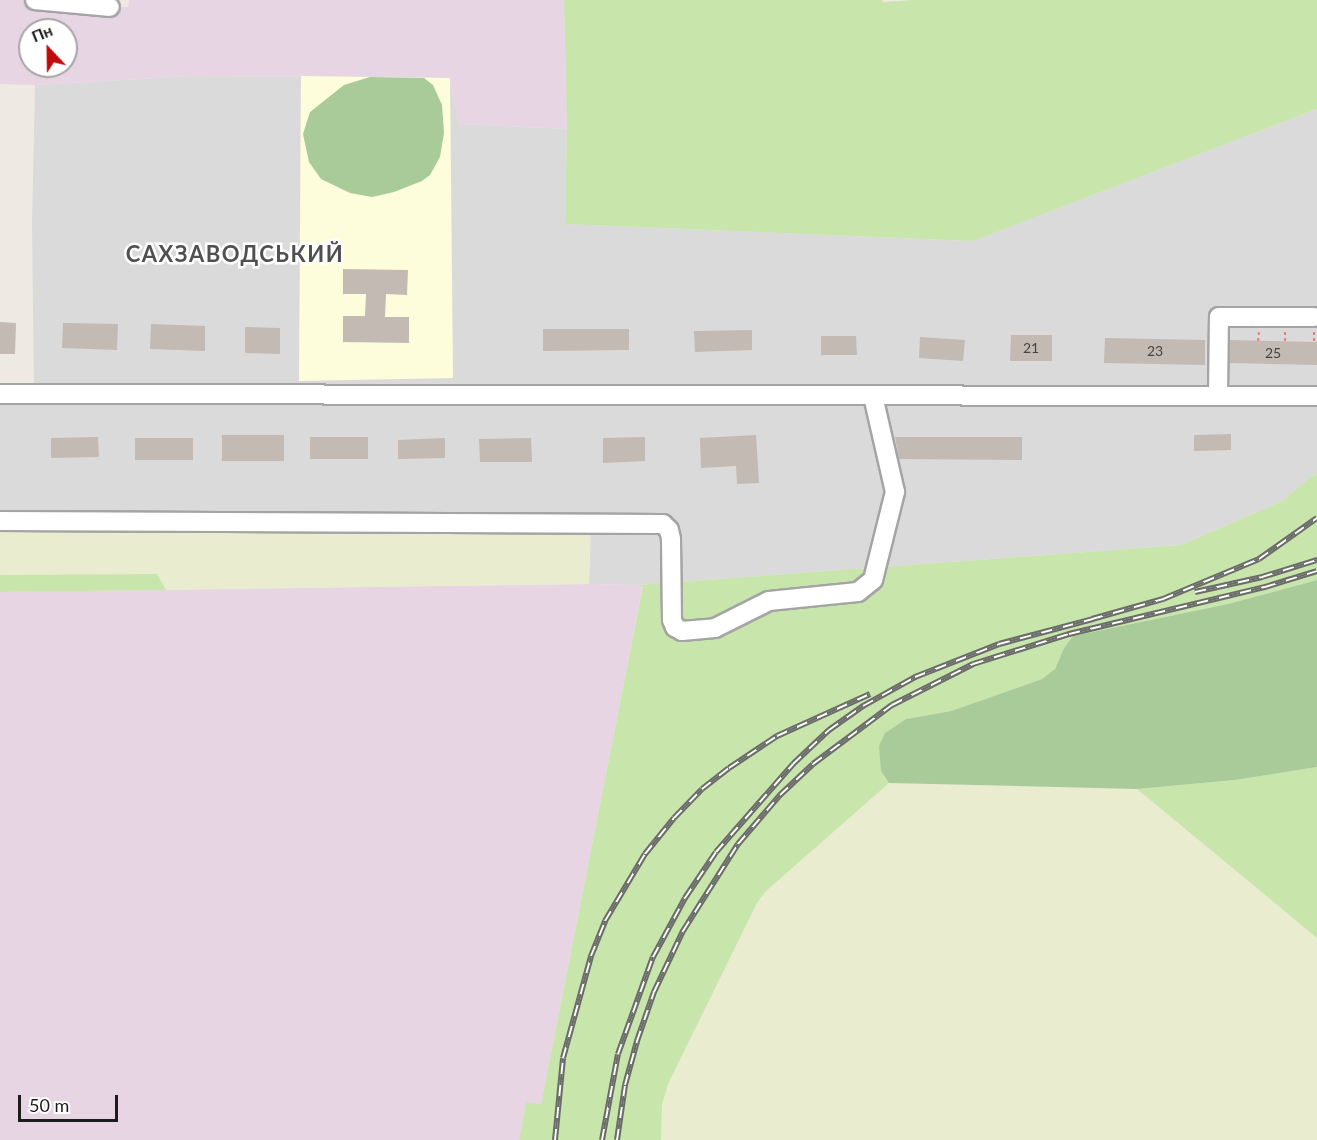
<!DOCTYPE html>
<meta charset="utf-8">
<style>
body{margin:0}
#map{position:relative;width:1317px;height:1140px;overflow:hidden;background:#eeeae3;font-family:Lato,sans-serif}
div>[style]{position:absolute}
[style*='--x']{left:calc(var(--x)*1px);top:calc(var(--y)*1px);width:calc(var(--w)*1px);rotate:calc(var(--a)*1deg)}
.residential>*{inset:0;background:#dbdada}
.industrial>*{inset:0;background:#e7d5e4}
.education>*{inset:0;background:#fdfddc}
.farmland>*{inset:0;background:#eaeccf}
.grass>*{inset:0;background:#c8e6ab}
.forest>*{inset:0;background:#a9cb9a}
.building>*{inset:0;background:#c2bab3}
.path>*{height:2px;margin-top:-1px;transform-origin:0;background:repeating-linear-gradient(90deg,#f47b6e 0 3px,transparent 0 6px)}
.roads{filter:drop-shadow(2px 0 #a4a4a4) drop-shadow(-2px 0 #a4a4a4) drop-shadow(0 2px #a4a4a4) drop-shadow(0 -2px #a4a4a4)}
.minor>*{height:18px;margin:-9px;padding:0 9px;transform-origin:9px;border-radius:9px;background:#fff}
.rail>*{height:6px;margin-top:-3px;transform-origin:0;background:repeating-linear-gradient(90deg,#fff 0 11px,#6b6b6b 0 22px);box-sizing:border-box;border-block:2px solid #6b6b6b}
span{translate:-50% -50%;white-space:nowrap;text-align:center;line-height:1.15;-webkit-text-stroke:5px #fff;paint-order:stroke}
.number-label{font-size:14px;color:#464442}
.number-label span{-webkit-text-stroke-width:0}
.district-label{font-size:22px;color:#505050;font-weight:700;letter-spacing:1.5px}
.north{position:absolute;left:18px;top:18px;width:60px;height:60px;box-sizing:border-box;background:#fff;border:2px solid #a5a5a5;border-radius:50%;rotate:338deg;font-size:16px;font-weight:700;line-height:24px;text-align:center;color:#1d1d1d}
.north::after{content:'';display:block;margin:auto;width:21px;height:27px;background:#c1090a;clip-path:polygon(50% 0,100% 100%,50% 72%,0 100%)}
.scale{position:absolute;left:18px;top:1095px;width:100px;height:27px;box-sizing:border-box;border:3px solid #1d1d1d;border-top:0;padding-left:8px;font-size:18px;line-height:21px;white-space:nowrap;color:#1d1d1d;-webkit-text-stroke:4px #fff;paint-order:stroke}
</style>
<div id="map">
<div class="residential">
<div style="clip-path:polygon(192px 76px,450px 78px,459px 124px,567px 129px,565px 224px,972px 241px,1317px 109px,1317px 472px,1282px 501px,1181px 545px,637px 585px,589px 584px,591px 523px,0 521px,0 394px,34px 393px,32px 224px,35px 85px)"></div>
</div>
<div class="industrial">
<div style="clip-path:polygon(evenodd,0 0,35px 0,110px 7px,128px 7px,129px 0,564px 0,567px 129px,459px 124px,450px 78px,192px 76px,35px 85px,0 84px,0 0,30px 30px,66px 30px,66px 66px,30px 66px,30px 30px)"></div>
<div style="clip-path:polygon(589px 584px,643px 585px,541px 1104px,526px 1102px,519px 1140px,0 1140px,0 592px)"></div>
</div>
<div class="education">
<div style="clip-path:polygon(301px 76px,450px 78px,453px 378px,299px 381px)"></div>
</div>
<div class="farmland">
<div style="clip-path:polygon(0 521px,591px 522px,589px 584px,166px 590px,156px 574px,0 575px)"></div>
<div style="clip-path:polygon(889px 783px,1137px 789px,1317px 938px,1317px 1140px,661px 1140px,662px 1105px,668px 1084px,757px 903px,765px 892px)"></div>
</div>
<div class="grass">
<div style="clip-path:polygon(564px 0,882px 0,883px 2px,912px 0,1317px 0,1317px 109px,973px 241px,565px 224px,567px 129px)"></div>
<div style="clip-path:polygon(1317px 472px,1317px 580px,1228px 604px,1073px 636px,1064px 648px,1055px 669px,1042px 679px,951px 711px,906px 719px,881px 771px,889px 783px,765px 892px,757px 903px,668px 1084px,662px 1105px,661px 1140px,519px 1140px,526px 1102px,541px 1104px,643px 586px,637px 585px,1181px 545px,1282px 501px)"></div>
<div style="clip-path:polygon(157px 574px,166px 590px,0 592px,0 575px)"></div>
<div style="clip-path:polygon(1317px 767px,1317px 938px,1137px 789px,1235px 780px)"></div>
</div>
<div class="forest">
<div style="clip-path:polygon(370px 77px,424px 78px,433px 85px,442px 105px,444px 133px,440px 157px,430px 175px,422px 181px,394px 192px,372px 197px,350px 193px,321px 179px,309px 162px,303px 134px,310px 112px,344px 85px)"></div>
<div style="clip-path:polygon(1317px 580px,1317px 767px,1235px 780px,1137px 789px,889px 783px,881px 771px,879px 746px,885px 733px,906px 719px,951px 711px,1042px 679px,1055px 669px,1064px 648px,1073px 636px,1228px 604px)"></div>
</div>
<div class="building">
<div style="clip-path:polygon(343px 269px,408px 270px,407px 295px,386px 294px,385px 317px,409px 317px,409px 343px,343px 342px,343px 316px,365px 316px,366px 294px,343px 294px)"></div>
<div style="clip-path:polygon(0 322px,16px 323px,15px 354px,0 354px)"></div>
<div style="clip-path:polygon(63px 323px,118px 324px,117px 350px,62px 348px)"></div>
<div style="clip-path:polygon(151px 324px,205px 326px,205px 351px,150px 349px)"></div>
<div style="clip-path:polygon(245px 327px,280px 328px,280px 354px,245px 353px)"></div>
<div style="clip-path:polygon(543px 329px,629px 329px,629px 350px,543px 351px)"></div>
<div style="clip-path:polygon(752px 330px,752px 350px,695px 352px,694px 331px)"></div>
<div style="clip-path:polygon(1011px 335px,1052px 335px,1052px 361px,1010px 361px)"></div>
<div style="clip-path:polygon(821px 336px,856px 336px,857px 355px,821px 355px)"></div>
<div style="clip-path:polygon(920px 337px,965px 340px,963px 361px,919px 358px)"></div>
<div style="clip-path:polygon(1105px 338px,1205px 340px,1205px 365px,1104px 363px)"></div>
<div style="clip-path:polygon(1230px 340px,1317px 342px,1317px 365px,1230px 363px)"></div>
<div style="clip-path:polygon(1231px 434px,1231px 450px,1194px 451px,1194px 435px)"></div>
<div style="clip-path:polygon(222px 435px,284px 435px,284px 461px,222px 461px)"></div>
<div style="clip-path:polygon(756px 435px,759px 483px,737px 484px,736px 466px,701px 468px,700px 438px)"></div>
<div style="clip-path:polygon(98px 437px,99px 457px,51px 458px,51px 438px)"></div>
<div style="clip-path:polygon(310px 437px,368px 437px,368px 459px,310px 459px)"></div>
<div style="clip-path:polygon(645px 437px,645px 461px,603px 463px,603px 438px)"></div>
<div style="clip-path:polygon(895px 437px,1022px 437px,1022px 460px,899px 459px)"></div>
<div style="clip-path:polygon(135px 438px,193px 438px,193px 460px,135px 460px)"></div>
<div style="clip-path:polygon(445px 438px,445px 458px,398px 459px,398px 440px)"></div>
<div style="clip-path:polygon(531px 438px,532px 462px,480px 462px,479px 439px)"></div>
</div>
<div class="path">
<div style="--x:1314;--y:332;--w:10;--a:90"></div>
<div style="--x:1258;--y:341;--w:9;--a:-84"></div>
<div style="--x:1285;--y:341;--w:9;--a:-90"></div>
</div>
<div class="roads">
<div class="minor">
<div style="--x:35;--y:0;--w:75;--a:5.3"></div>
<div style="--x:0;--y:394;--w:1317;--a:0.09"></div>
<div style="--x:1218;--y:396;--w:79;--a:-89.3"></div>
<div style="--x:1219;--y:317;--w:95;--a:0"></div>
<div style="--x:0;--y:521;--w:663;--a:0.26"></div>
<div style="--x:663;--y:524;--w:8;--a:45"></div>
<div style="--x:669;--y:530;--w:9;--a:77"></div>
<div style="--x:671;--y:539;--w:81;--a:89.3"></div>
<div style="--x:672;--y:620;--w:8;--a:67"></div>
<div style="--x:675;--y:627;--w:8;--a:30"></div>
<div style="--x:682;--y:631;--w:33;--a:-5"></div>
<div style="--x:715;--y:628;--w:60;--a:-26.6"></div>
<div style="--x:769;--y:601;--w:89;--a:-5.8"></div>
<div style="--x:858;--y:592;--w:19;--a:-39"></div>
<div style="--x:873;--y:580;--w:91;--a:-76"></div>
<div style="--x:895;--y:492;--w:98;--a:-102.9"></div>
</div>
</div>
<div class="rail">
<div style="--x:1195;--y:592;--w:69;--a:-12.6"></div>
<div style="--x:1262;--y:577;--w:58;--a:-17.2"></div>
<div style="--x:1092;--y:619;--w:74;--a:-15.7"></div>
<div style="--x:1163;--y:599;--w:104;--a:-22.6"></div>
<div style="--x:1259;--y:559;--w:71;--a:-35.3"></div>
<div style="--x:555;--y:1140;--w:82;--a:-84.4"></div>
<div style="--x:563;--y:1058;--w:106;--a:-74.6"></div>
<div style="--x:591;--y:956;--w:38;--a:-68"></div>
<div style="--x:605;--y:921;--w:78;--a:-59.2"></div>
<div style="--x:645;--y:854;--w:46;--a:-51.1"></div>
<div style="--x:674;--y:818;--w:40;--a:-46"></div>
<div style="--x:702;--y:789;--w:34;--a:-38"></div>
<div style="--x:729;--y:768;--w:58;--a:-33.7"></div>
<div style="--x:777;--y:736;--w:102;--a:-24.3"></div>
<div style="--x:602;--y:1140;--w:87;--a:-79.5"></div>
<div style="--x:618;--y:1054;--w:103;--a:-70.2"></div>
<div style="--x:653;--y:957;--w:67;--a:-61.5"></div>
<div style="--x:685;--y:898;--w:55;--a:-56"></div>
<div style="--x:716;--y:852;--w:117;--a:-48.8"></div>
<div style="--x:793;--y:764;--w:50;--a:-43.4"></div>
<div style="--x:829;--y:730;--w:42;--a:-35.2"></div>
<div style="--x:863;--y:706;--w:60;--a:-29.1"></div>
<div style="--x:915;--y:677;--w:90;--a:-21.4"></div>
<div style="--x:999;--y:644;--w:97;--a:-14.9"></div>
<div style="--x:617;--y:1140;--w:56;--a:-81.7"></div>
<div style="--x:625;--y:1085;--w:46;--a:-74.7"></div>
<div style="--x:637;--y:1041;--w:52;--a:-70.9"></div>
<div style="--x:654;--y:992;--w:68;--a:-64.6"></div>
<div style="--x:683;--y:931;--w:103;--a:-57.7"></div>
<div style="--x:738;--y:844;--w:65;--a:-49.4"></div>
<div style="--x:780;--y:795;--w:45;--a:-43.2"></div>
<div style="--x:813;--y:764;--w:99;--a:-36.8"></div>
<div style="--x:892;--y:705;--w:91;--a:-26.8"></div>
<div style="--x:973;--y:664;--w:101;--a:-17.4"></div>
<div style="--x:1069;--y:634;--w:202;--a:-13.5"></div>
<div style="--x:1265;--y:587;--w:54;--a:-17.1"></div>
</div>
<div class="number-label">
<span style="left:1031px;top:348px">21</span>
<span style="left:1155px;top:351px">23</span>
<span style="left:1273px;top:353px">25</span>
</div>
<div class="district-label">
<span style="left:235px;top:254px">САХЗАВОДСЬКИЙ</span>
</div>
<div class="north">Пн</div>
<div class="scale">50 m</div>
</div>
